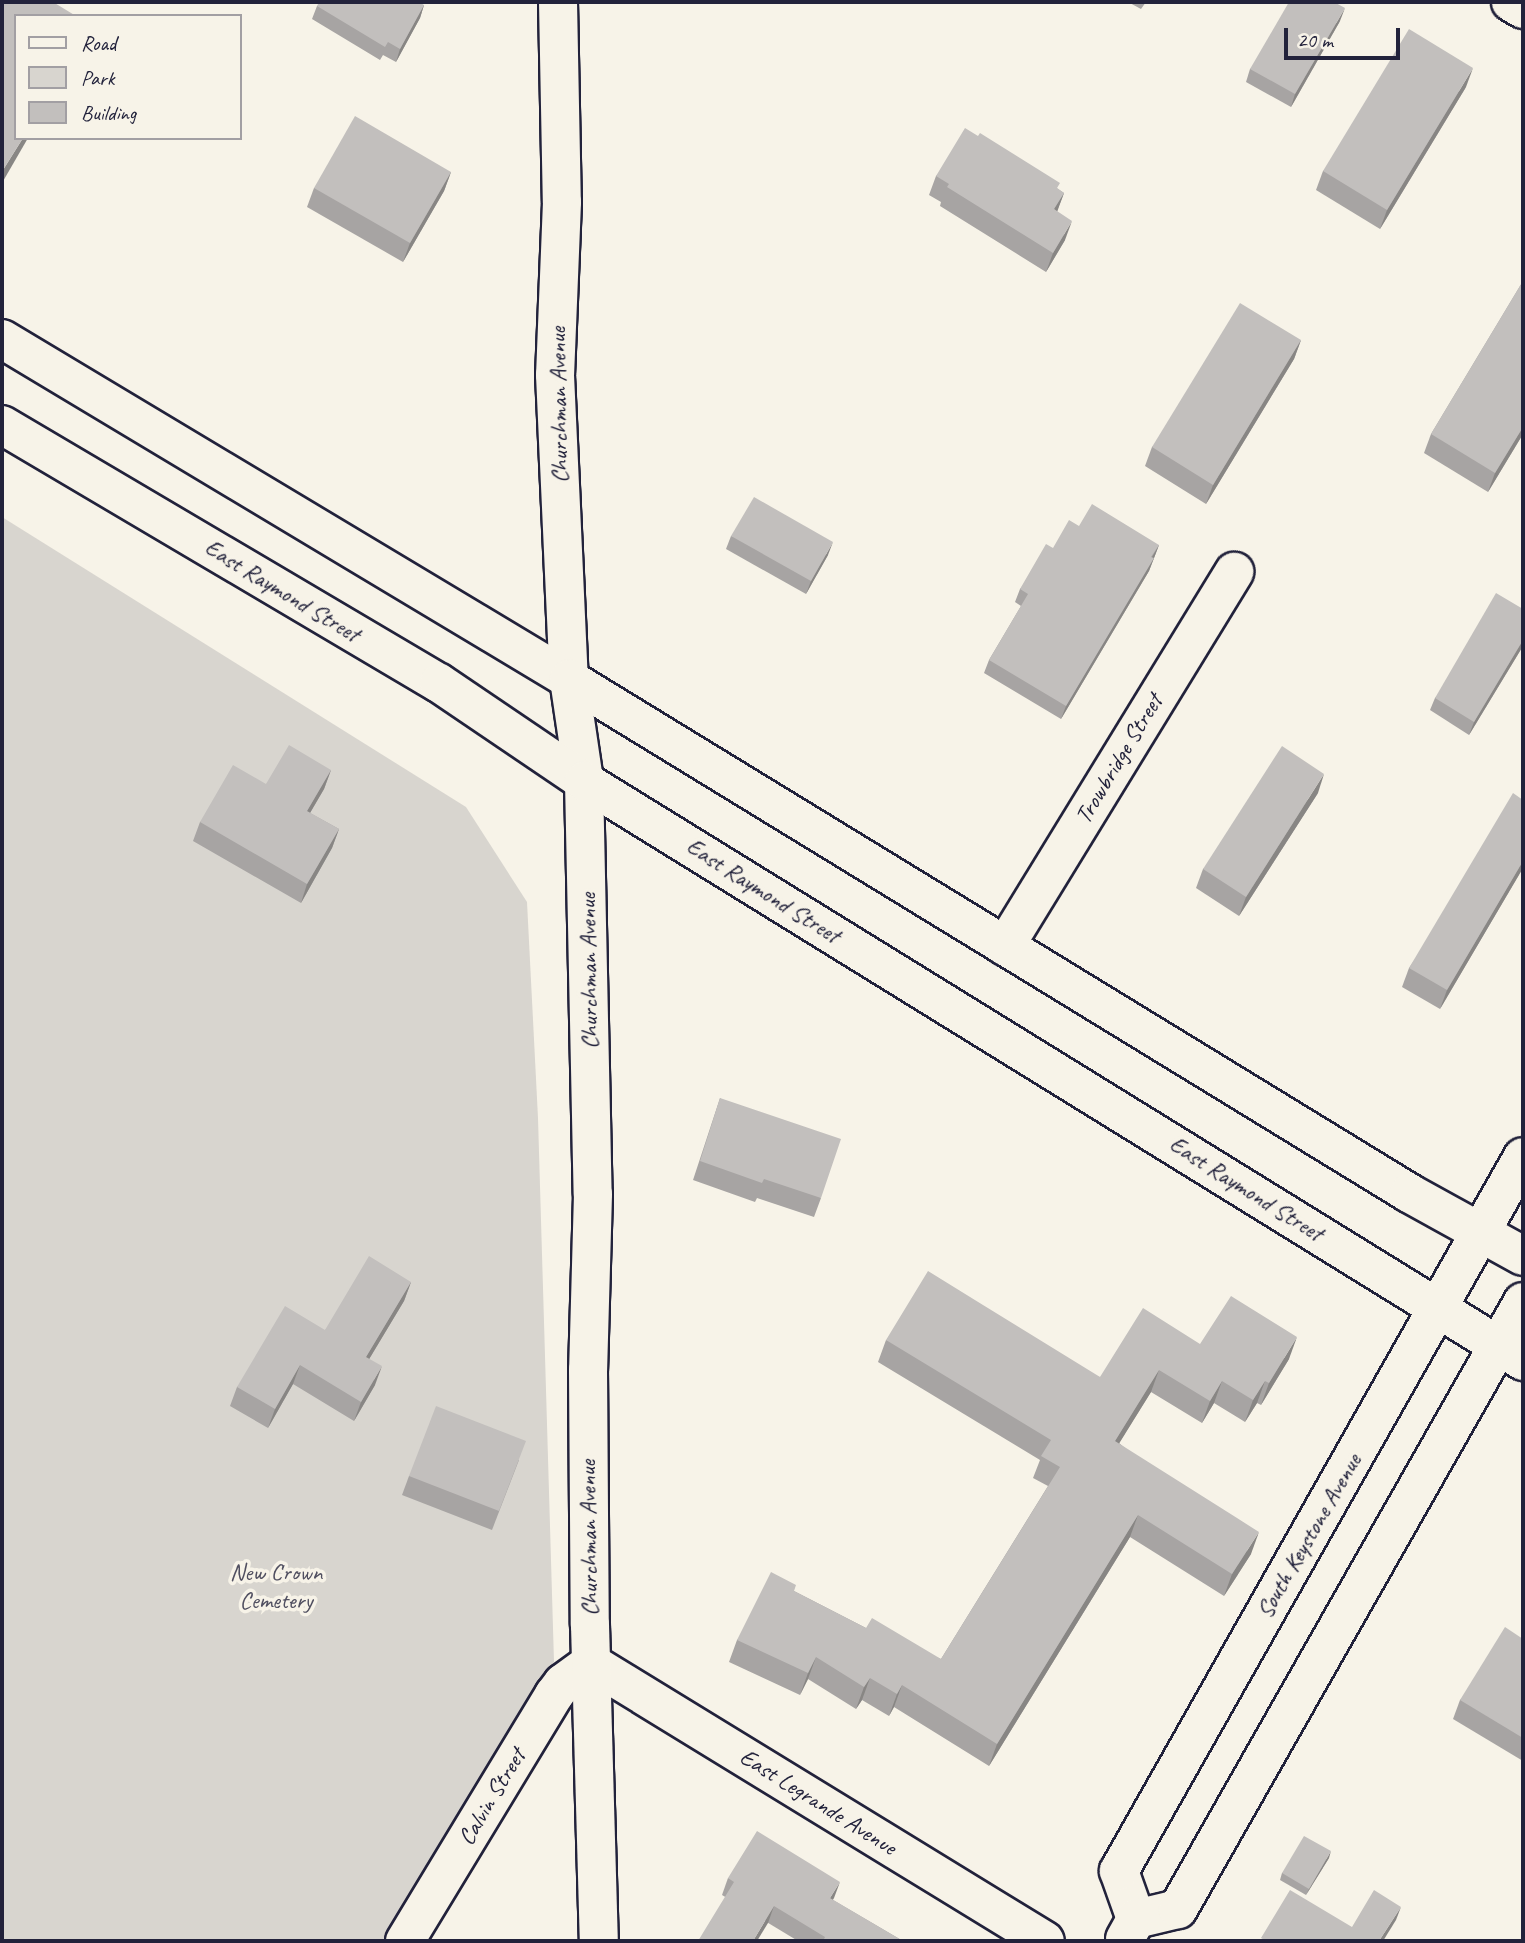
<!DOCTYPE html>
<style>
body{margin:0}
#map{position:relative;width:1525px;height:1943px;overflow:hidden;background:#f7f3e8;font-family:Caveat,sans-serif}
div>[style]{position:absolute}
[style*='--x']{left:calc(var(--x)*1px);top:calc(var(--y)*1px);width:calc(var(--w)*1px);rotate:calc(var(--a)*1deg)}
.green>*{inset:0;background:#d8d5cf}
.roads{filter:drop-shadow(2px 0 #22223b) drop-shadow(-2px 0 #22223b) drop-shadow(0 2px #22223b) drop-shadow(0 -2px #22223b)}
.minor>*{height:38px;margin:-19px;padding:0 19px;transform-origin:19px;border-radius:19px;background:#f7f3e8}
.secondary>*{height:38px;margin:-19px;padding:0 19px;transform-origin:19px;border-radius:19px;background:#f7f3e8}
.primary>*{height:38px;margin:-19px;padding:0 19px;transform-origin:19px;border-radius:19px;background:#f7f3e8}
.wall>*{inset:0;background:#a7a4a3}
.shaded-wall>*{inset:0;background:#888684}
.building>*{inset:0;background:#c2bfbd}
span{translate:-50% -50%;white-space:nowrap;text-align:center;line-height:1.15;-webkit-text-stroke:7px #f7f3e8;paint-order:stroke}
.street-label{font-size:24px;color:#22223b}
.park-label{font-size:24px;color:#504f60}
.frame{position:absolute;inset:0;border:4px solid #22223b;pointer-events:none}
.legend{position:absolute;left:14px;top:14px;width:228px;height:126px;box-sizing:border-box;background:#f7f3e8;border:2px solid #a29fa3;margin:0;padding:9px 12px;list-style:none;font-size:21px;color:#22223b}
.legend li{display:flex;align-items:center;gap:14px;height:35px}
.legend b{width:35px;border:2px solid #a29fa3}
.scale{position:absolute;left:1284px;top:28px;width:116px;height:32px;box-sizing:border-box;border:4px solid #22223b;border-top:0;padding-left:9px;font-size:21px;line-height:24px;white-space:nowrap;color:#22223b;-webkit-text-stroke:5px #f7f3e8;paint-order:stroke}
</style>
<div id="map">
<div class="green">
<div style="clip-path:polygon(2px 517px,466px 807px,527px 902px,538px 1118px,554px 1662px,384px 1941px,2px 1941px)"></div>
</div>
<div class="roads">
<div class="minor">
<div style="--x:1511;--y:2;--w:14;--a:30"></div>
<div style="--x:1005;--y:946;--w:439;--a:-58.5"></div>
<div style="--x:405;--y:1941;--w:288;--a:-58.8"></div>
<div style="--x:554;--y:1695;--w:15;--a:-53"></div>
<div style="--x:563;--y:1683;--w:34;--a:-36"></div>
<div style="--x:591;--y:1663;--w:532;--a:31.48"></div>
</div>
<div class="secondary">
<div style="--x:558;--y:2;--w:200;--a:88.9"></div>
<div style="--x:562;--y:202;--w:173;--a:92.3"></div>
<div style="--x:555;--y:375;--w:304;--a:87.4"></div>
<div style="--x:569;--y:679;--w:103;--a:81.6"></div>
<div style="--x:584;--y:781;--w:413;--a:88.8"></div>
<div style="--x:593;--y:1194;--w:176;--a:91.6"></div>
<div style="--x:588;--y:1370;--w:255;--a:89.6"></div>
<div style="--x:590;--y:1625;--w:316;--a:88.4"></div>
<div style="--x:1136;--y:1919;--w:51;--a:-109.5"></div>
<div style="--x:1119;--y:1871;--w:820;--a:-60.5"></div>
<div style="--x:1125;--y:1939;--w:23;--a:-61"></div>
<div style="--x:1136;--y:1919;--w:43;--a:-13.4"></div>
<div style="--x:1178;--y:1909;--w:698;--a:-60.39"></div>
</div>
<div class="primary">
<div style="--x:2;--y:339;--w:661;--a:30.95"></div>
<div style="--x:569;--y:679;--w:985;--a:31.46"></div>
<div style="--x:1409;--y:1193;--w:130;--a:28.9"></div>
<div style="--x:2;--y:425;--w:507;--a:30.56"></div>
<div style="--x:439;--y:683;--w:175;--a:34.1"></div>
<div style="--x:584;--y:781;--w:1104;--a:31.7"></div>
</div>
</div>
<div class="wall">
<div style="clip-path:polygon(1128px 2px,1146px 2px,1141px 9px)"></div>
<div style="clip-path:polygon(424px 5px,420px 18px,396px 62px,383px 55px,380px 60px,312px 19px,317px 6px)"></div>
<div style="clip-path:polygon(1340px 21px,1291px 107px,1246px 82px,1250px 69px)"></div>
<div style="clip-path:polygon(1466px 87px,1380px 229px,1316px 190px,1323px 171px)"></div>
<div style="clip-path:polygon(978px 136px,1064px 193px,1057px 211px,1065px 240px,1046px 272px,940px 206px,941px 202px,929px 195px,936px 176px)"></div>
<div style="clip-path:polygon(451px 172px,444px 191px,403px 262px,307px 207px,314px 188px)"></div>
<div style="clip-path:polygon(1523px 281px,1523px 434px,1488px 492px,1424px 453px,1431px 434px)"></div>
<div style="clip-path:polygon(1301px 340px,1294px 359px,1206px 504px,1145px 466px,1152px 447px)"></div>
<div style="clip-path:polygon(731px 536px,828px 555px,806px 594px,726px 549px)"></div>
<div style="clip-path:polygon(1159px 545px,1149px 571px,1061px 719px,984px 673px,989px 660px,1021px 606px,1015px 602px,1020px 589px,1053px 548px)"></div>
<div style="clip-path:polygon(1523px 609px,1523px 646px,1469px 735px,1430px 710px,1435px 698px)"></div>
<div style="clip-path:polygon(331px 770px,324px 789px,310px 813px,339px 829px,332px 848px,301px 903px,193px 841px,200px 822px,266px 784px)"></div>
<div style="clip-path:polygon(1318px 793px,1239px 916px,1196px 888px,1203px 869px)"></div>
<div style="clip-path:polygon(1523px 800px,1523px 868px,1440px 1009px,1402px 987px,1409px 968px)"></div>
<div style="clip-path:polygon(720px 1098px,821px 1198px,814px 1217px,757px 1198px,755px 1202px,693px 1180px)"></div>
<div style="clip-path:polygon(411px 1282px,404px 1301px,369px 1359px,375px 1385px,354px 1421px,293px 1384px,268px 1428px,230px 1406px,237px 1387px,325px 1330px)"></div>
<div style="clip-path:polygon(886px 1340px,1100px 1377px,1200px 1344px,1289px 1359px,1261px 1405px,1257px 1403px,1245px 1422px,1214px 1403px,1202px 1423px,1151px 1392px,1119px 1443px,1251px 1554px,1224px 1596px,1130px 1537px,989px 1766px,894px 1707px,889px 1716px,862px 1700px,856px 1709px,808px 1679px,800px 1695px,729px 1662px,737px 1640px,794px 1591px,866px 1628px,941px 1659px,1048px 1486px,1033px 1478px,1040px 1460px,878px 1362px)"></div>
<div style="clip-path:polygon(519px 1460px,492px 1530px,402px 1495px,409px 1476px)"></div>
<div style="clip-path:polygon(1523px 1639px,1523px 1761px,1453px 1719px,1460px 1700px)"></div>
<div style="clip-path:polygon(1329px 1858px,1306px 1895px,1280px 1880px,1282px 1873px)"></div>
<div style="clip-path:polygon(728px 1878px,833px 1900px,903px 1941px,798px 1941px,722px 1895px)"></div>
</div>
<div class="shaded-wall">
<div style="clip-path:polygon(424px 5px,420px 18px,396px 62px,400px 49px)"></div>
<div style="clip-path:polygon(1345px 8px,1340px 21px,1291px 107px,1295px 94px)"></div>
<div style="clip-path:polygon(1473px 68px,1466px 87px,1380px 229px,1387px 210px)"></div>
<div style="clip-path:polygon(23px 138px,28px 138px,2px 183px,2px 175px,3px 170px)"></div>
<div style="clip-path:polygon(451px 172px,444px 191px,403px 262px,410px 243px)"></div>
<div style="clip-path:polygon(1064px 193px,1057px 212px,1054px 209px)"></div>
<div style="clip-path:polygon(1072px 221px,1065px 240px,1046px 272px,1053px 253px)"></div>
<div style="clip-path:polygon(1301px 340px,1294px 359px,1206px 504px,1213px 485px)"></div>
<div style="clip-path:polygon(1523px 427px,1523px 434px,1488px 492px,1495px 473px)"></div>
<div style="clip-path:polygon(833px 542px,828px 555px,806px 594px,811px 581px)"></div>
<div style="clip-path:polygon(1159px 545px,1149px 571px,1061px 719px,1066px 706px)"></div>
<div style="clip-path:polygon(1523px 640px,1523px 646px,1469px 735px,1474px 722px)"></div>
<div style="clip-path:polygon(331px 770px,324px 789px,300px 830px,307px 811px)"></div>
<div style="clip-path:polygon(1324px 774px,1318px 793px,1239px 916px,1246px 897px)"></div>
<div style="clip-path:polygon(339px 829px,332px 848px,301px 903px,307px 884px)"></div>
<div style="clip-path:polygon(1523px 861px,1523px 868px,1440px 1009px,1447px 990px)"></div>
<div style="clip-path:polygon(411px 1282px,404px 1301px,359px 1376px,366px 1357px)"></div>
<div style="clip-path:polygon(1297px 1337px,1289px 1359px,1261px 1405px,1269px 1383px)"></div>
<div style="clip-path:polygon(300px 1365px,293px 1384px,268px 1428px,275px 1409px)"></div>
<div style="clip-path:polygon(382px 1366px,375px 1385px,354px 1421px,361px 1402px)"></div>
<div style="clip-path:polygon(1159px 1370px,1151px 1392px,1107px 1463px,1115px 1441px)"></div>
<div style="clip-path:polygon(1222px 1381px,1214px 1403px,1202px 1423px,1210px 1401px)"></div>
<div style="clip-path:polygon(1265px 1381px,1257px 1403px,1245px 1422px,1253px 1400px)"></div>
<div style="clip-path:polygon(1138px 1515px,1130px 1537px,989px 1766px,997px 1744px)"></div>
<div style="clip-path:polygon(1259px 1532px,1251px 1554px,1224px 1596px,1232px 1574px)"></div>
<div style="clip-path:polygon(816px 1657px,808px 1679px,800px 1695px,808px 1673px)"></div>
<div style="clip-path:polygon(870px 1678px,862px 1700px,856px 1709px,864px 1687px)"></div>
<div style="clip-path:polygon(902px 1685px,894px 1707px,889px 1716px,897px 1694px)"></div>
<div style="clip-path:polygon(1331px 1851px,1329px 1858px,1306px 1895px,1309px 1889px)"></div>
<div style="clip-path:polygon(840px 1882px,834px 1898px,824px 1915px,830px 1898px)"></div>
<div style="clip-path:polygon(774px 1906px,768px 1923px,757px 1941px,753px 1941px)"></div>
<div style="clip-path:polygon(1401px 1907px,1396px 1920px,1383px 1941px,1379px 1941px)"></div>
</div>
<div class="building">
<div style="clip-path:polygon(2px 2px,53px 2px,76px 16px,16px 16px,16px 138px,23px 138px,3px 170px,2px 169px)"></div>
<div style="clip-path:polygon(319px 2px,419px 2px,424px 5px,400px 49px,388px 42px,385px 47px,317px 6px)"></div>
<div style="clip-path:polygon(1289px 2px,1334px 2px,1345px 8px,1295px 94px,1250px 69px)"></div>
<div style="clip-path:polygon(1409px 29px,1473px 68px,1387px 210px,1323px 171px)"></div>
<div style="clip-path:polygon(355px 116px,451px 172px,410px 243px,314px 188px)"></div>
<div style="clip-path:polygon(965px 128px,978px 136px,980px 133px,1060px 183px,1057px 188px,1064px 193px,1054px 209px,1072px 221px,1053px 253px,947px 187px,949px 184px,936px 176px)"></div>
<div style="clip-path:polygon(1523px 281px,1523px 427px,1495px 473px,1431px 434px)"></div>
<div style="clip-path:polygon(1240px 303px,1301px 340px,1213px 485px,1152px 447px)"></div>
<div style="clip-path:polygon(754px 497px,833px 542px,811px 581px,731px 536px)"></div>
<div style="clip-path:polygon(1092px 504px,1159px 545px,1151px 557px,1154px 558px,1066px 706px,989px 660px,1028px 594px,1020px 589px,1046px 544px,1053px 548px,1069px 520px,1079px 526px)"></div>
<div style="clip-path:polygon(1496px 593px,1523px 609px,1523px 640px,1474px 722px,1435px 698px)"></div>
<div style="clip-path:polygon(289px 745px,331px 770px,307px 811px,339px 829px,307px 884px,200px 822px,233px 765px,266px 784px)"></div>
<div style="clip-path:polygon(1282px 746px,1324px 774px,1246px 897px,1203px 869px)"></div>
<div style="clip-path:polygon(1513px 793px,1523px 800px,1523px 861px,1447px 990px,1409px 968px)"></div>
<div style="clip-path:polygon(720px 1098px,841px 1139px,821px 1198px,764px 1179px,762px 1183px,700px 1161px)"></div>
<div style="clip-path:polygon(369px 1256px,411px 1282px,366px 1357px,382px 1366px,361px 1402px,300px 1365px,275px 1409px,237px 1387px,285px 1306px,325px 1330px)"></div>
<div style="clip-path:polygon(928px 1271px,1100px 1377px,1143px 1308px,1200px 1344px,1231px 1296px,1297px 1337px,1269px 1383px,1265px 1381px,1253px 1400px,1222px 1381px,1210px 1401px,1159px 1370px,1115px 1441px,1259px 1532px,1232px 1574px,1138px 1515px,997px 1744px,902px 1685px,897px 1694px,870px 1678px,864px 1687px,816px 1657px,808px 1673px,737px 1640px,771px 1572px,796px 1585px,794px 1591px,866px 1628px,872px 1618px,941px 1659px,1060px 1467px,1041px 1456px,1051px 1440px,886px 1340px)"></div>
<div style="clip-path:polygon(436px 1406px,526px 1441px,499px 1511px,409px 1476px)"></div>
<div style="clip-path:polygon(1505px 1627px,1523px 1639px,1523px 1738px,1460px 1700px)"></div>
<div style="clip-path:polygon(757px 1831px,840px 1882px,830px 1898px,903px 1941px,823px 1941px,825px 1937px,774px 1906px,753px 1941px,698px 1941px,734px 1882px,728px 1878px)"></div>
<div style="clip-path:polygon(1304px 1836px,1331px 1851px,1309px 1889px,1282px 1873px)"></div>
<div style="clip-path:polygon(1290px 1890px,1352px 1927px,1374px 1890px,1401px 1907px,1379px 1941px,1266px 1941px,1261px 1938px)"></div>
</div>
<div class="street-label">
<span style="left:559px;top:405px;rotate:-91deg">Churchman Avenue</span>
<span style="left:282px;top:591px;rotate:31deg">East Raymond Street</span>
<span style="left:1119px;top:759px;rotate:-59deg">Trowbridge Street</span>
<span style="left:763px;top:891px;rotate:32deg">East Raymond Street</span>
<span style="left:589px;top:971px;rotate:-91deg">Churchman Avenue</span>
<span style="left:1246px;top:1189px;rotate:32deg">East Raymond Street</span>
<span style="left:1309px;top:1536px;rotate:-60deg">South Keystone Avenue</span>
<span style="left:589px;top:1538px;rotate:-91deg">Churchman Avenue</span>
<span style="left:492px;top:1797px;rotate:-59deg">Calvin Street</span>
<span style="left:818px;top:1802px;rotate:32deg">East Legrande Avenue</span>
</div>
<div class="park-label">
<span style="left:276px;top:1587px">New Crown<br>Cemetery</span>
</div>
<div class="frame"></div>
<ul class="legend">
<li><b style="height:9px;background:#f7f3e8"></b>Road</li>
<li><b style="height:19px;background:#d8d5cf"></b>Park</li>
<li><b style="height:19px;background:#c2bfbd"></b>Building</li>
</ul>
<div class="scale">20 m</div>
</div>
